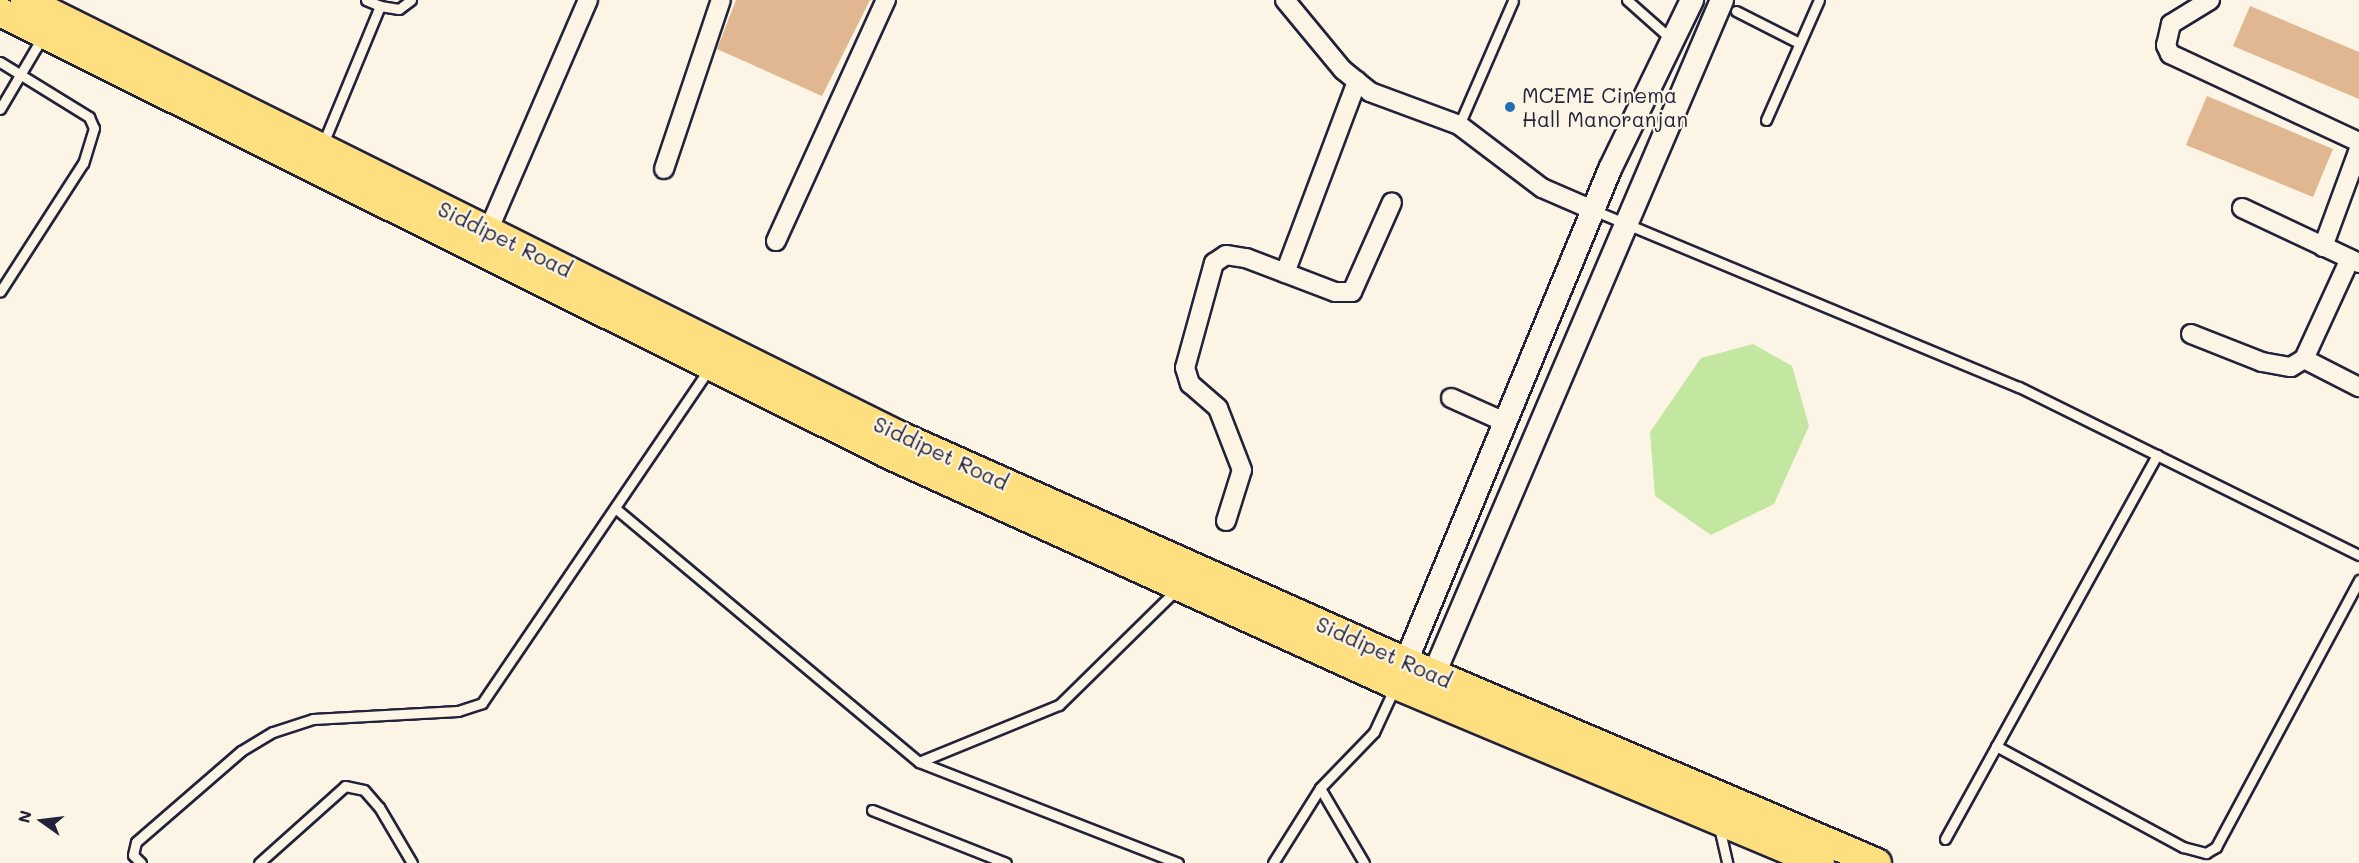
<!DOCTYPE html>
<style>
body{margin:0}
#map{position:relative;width:2359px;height:863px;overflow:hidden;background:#fcf5e5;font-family:Mali,sans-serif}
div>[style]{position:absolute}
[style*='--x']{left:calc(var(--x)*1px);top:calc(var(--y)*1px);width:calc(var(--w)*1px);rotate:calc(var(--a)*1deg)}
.green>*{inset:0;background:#c3e6a0}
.building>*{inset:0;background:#e0b790}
.roads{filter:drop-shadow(2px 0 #22223b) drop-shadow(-2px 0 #22223b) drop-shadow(0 2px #22223b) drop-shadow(0 -2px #22223b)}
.service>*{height:9px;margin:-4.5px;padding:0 4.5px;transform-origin:4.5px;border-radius:4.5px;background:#fcf5e5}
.minor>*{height:18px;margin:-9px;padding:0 9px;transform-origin:9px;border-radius:9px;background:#fcf5e5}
.tertiary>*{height:22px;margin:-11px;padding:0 11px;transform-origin:11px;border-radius:11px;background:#fcf5e5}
.primary>*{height:28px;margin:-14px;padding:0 14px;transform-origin:14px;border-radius:14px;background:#fedf80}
.dots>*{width:16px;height:16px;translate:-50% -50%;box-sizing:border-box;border:3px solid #fcf5e5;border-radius:50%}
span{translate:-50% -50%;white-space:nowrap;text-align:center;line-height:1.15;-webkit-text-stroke:4.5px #fcf5e5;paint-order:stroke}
.poi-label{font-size:21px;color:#22223b}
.left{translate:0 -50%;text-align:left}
.street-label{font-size:21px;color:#22223b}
.north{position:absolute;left:12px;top:791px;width:60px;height:60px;-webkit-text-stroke:4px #fcf5e5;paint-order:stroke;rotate:284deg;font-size:16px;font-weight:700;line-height:24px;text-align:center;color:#22223b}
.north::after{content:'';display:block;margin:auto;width:21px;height:27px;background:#22223b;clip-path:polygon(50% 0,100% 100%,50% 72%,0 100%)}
</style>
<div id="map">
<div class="green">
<div style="clip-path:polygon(1753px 344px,1792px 366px,1809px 426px,1774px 504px,1711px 535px,1655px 496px,1650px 432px,1701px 358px)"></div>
</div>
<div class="building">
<div style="clip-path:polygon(736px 0,870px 0,822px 96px,717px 49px)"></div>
<div style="clip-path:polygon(2250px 6px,2359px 52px,2359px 99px,2233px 46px)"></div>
<div style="clip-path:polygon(2207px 96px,2333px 149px,2313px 197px,2186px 145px)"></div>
</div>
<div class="roads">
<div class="service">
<div style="--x:366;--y:0;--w:15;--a:23"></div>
<div style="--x:1627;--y:0;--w:59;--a:41.6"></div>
<div style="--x:1736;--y:11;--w:71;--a:26.9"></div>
<div style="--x:0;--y:62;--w:105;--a:31.7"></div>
<div style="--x:89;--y:117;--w:12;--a:66"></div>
<div style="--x:94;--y:128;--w:37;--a:107"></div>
<div style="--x:83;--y:163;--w:153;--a:122.8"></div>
<div style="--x:0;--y:109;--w:85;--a:-59.5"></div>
<div style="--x:1766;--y:120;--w:131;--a:-66.2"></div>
<div style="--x:1459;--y:125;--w:135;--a:-66.5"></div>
<div style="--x:322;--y:146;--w:152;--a:-67.5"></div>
<div style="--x:380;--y:6;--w:19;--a:9"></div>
<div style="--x:399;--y:9;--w:15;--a:-37"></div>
<div style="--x:1593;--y:210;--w:461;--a:22.6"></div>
<div style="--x:2019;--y:387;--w:379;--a:26.3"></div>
<div style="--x:615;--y:508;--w:396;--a:39.9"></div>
<div style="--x:919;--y:762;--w:151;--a:-22.2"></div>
<div style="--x:1059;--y:705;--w:164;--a:-44.5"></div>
<div style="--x:1996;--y:746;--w:213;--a:28.4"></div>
<div style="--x:2183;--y:847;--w:24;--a:15"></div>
<div style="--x:2206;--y:853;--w:12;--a:-31"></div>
<div style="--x:2216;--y:847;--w:303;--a:-61.8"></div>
<div style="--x:919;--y:762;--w:278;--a:21.3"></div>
<div style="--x:1320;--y:788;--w:87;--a:59.6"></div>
<div style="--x:872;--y:810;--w:144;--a:21.6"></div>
<div style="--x:1719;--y:827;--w:37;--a:77"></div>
<div style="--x:1945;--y:839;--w:439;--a:-61.1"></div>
<div style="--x:141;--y:863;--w:11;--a:-135"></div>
<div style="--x:133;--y:855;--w:13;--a:-77"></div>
<div style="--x:136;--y:842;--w:139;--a:-40.9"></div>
<div style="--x:241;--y:751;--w:37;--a:-31"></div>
<div style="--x:273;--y:732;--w:42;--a:-18"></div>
<div style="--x:313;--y:719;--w:145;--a:-3.2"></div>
<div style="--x:458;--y:711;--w:25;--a:-18"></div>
<div style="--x:482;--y:703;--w:405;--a:-55.8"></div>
<div style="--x:259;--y:863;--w:115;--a:-41.8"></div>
<div style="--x:345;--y:786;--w:19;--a:12"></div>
<div style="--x:364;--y:790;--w:23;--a:49"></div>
<div style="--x:379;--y:807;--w:65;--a:59.5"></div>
<div style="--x:1273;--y:863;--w:89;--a:-57.9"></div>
<div style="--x:1320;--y:788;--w:78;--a:-46"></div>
<div style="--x:1374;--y:732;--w:47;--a:-65.1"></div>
</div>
<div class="minor">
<div style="--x:1285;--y:0;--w:91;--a:50.4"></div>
<div style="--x:1343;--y:70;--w:35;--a:39"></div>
<div style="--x:1370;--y:92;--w:95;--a:20.3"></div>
<div style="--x:1459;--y:125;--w:104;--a:37.2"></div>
<div style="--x:1542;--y:188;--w:56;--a:23.3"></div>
<div style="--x:2210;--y:0;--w:46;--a:148.4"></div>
<div style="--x:2171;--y:24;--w:22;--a:103"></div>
<div style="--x:2166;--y:45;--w:10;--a:66"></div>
<div style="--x:2170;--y:54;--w:208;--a:25"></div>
<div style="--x:664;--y:169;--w:178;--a:-71.4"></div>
<div style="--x:2242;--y:208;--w:129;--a:25.2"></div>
<div style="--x:488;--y:231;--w:252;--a:-66.6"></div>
<div style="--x:776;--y:241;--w:265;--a:-65.5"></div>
<div style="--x:2323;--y:247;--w:104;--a:-69.8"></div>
<div style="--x:1285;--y:273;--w:205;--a:-69.4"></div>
<div style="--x:2191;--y:334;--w:76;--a:21.5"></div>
<div style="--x:2262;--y:362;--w:29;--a:10"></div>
<div style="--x:2291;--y:367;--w:15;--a:-32"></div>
<div style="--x:2304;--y:359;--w:110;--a:-65.3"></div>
<div style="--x:2304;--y:359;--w:62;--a:27"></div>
<div style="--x:1451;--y:398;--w:59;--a:24"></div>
<div style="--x:1226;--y:521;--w:53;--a:-72.6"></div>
<div style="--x:1242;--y:470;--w:66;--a:-111.2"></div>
<div style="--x:1218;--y:408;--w:37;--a:-139"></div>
<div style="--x:1190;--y:384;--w:17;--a:-107"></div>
<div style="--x:1185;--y:368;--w:109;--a:-74.6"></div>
<div style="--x:1214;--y:263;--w:14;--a:-34"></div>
<div style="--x:1226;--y:255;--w:20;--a:9"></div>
<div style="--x:1246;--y:258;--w:95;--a:20.9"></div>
<div style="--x:1335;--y:292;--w:17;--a:0"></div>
<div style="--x:1352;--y:292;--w:98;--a:-66"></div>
</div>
<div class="tertiary">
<div style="--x:1400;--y:676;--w:549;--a:-67.5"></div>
<div style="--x:1610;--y:169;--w:188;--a:-64.1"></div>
<div style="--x:1428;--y:688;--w:748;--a:-66.86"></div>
</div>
<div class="primary">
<div style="--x:25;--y:0;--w:975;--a:26.49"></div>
<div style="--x:898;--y:435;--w:556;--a:24.08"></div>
<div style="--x:1406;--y:662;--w:512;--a:23.11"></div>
<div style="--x:0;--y:12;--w:992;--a:26.46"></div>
<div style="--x:888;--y:454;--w:558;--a:24.45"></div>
<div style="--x:1396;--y:685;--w:460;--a:22.8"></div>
</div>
</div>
<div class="dots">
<div style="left:1510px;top:107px;background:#1f6fb2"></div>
</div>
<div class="poi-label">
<span class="left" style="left:1522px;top:107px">MCEME Cinema<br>Hall Manoranjan</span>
</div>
<div class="street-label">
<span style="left:505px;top:239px;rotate:26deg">Siddipet Road</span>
<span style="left:941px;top:453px;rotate:25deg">Siddipet Road</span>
<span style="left:1384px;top:652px;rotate:24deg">Siddipet Road</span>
</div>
<div class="north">N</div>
</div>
